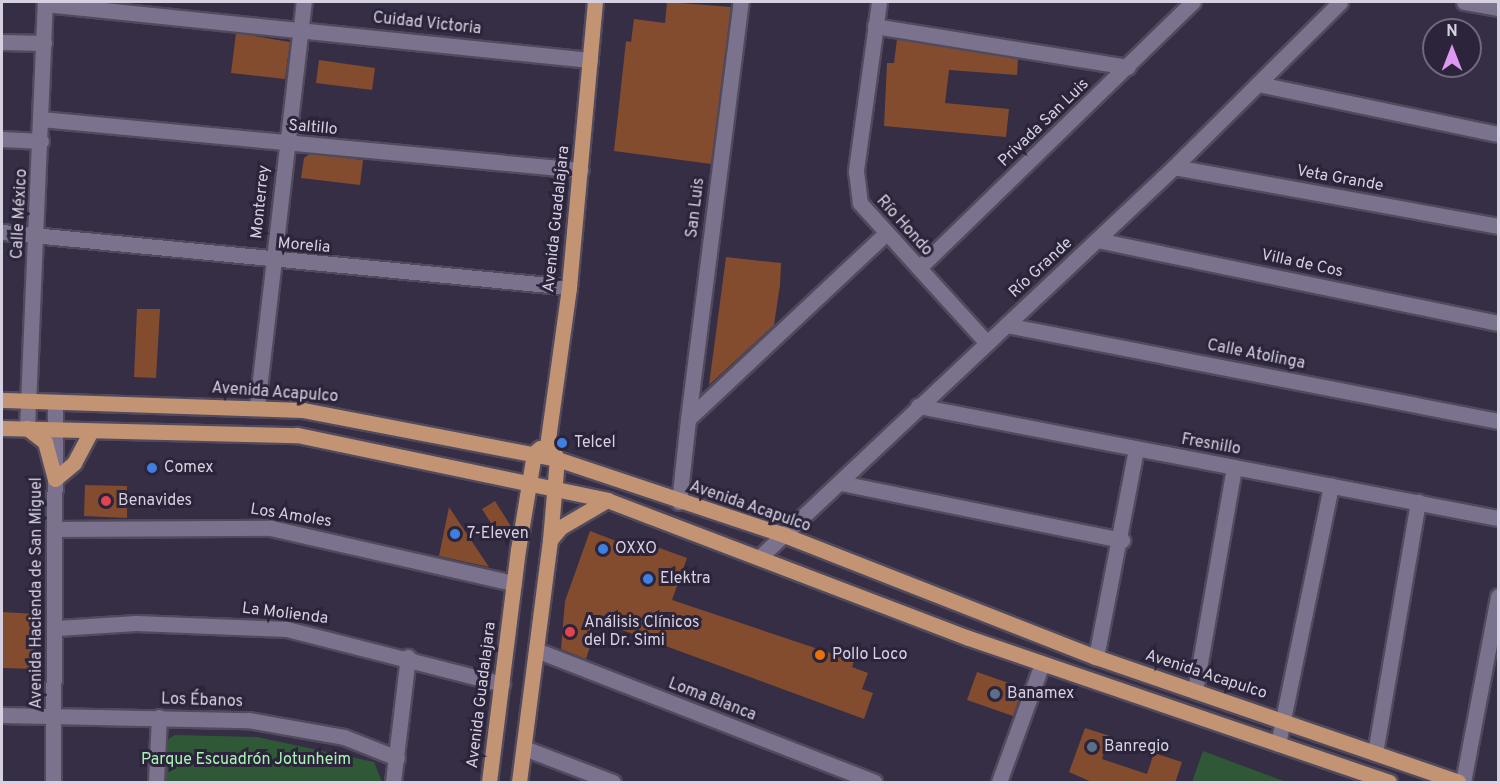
<!DOCTYPE html>
<meta charset="utf-8">
<style>
body{margin:0}
#map{position:relative;width:1500px;height:784px;overflow:hidden;background:#352e44;font-family:Overpass,sans-serif}
div>[style]{position:absolute}
[style*='--x']{left:calc(var(--x)*1px);top:calc(var(--y)*1px);width:calc(var(--w)*1px);rotate:calc(var(--a)*1deg)}
.green>*{inset:0;background:#2f5936}
.building>*{inset:0;background:#834c2e}
.roads{filter:drop-shadow(2px 0 #514a5d) drop-shadow(-2px 0 #514a5d) drop-shadow(0 2px #514a5d) drop-shadow(0 -2px #514a5d)}
.minor>*{height:15px;margin:-7.5px;padding:0 7.5px;transform-origin:7.5px;border-radius:7.5px;background:#7b738d}
.major>*{height:15px;margin:-7.5px;padding:0 7.5px;transform-origin:7.5px;border-radius:7.5px;background:#c39473}
.dots>*{width:16px;height:16px;translate:-50% -50%;box-sizing:border-box;border:3px solid #2b243a;border-radius:50%}
span{translate:-50% -50%;white-space:nowrap;text-align:center;line-height:1.15;-webkit-text-stroke:6px #2b243a;paint-order:stroke}
.street-label{font-size:16px;color:#d6d1e0}
.poi-label{font-size:16px;color:#d6d1e0}
.left{translate:0 -50%;text-align:left}
.park-label{font-size:16px;color:#a8f4b2}
.frame{position:absolute;inset:0;border:3px solid #d6d1e0;pointer-events:none}
.north{position:absolute;left:1422px;top:18px;width:60px;height:60px;box-sizing:border-box;background:#2b243a;border:2px solid #6f697c;border-radius:50%;rotate:0deg;font-size:16px;font-weight:700;line-height:24px;text-align:center;color:#d6d1e0}
.north::after{content:'';display:block;margin:auto;width:21px;height:27px;background:#de98f2;clip-path:polygon(50% 0,100% 100%,50% 72%,0 100%)}
</style>
<div id="map">
<div class="green">
<div style="clip-path:polygon(175px 735px,257px 737px,374px 762px,382px 782px,162px 782px,163px 742px)"></div>
<div style="clip-path:polygon(1203px 751px,1286px 782px,1192px 782px)"></div>
</div>
<div class="building">
<div style="clip-path:polygon(667px 2px,731px 7px,711px 164px,614px 151px,626px 41px,631px 42px,634px 19px,665px 23px)"></div>
<div style="clip-path:polygon(236px 33px,290px 42px,285px 79px,231px 73px)"></div>
<div style="clip-path:polygon(897px 39px,1018px 59px,1017px 75px,949px 70px,945px 103px,1009px 109px,1006px 137px,884px 126px,887px 63px,894px 63px)"></div>
<div style="clip-path:polygon(319px 60px,375px 68px,372px 90px,316px 83px)"></div>
<div style="clip-path:polygon(310px 154px,363px 160px,360px 185px,301px 178px,304px 158px)"></div>
<div style="clip-path:polygon(726px 257px,781px 263px,780px 285px,774px 325px,709px 385px)"></div>
<div style="clip-path:polygon(137px 309px,160px 309px,156px 378px,134px 377px)"></div>
<div style="clip-path:polygon(85px 485px,127px 486px,127px 518px,84px 516px)"></div>
<div style="clip-path:polygon(495px 501px,512px 528px,499px 536px,482px 509px)"></div>
<div style="clip-path:polygon(449px 507px,489px 567px,439px 556px)"></div>
<div style="clip-path:polygon(590px 531px,629px 546px,632px 538px,687px 558px,672px 600px,854px 661px,852px 667px,868px 673px,862px 689px,873px 693px,864px 719px,598px 621px,586px 659px,561px 649px,565px 601px)"></div>
<div style="clip-path:polygon(2px 612px,35px 614px,35px 669px,2px 668px)"></div>
<div style="clip-path:polygon(977px 672px,1023px 688px,1013px 716px,967px 700px)"></div>
<div style="clip-path:polygon(1085px 728px,1110px 736px,1102px 759px,1147px 774px,1154px 753px,1182px 762px,1175px 783px,1094px 783px,1069px 772px)"></div>
</div>
<div class="roads">
<div class="minor">
<div style="--x:879;--y:2;--w:171;--a:97.8"></div>
<div style="--x:856;--y:171;--w:32;--a:83"></div>
<div style="--x:860;--y:203;--w:189;--a:47.8"></div>
<div style="--x:1464;--y:2;--w:35;--a:10"></div>
<div style="--x:45;--y:4;--w:548;--a:5.87"></div>
<div style="--x:875;--y:26;--w:256;--a:9.2"></div>
<div style="--x:2;--y:42;--w:42;--a:1.4"></div>
<div style="--x:1258;--y:84;--w:245;--a:11.8"></div>
<div style="--x:41;--y:119;--w:542;--a:5.4"></div>
<div style="--x:2;--y:139;--w:39;--a:3"></div>
<div style="--x:1174;--y:167;--w:329;--a:10.3"></div>
<div style="--x:2;--y:232;--w:570;--a:5.54"></div>
<div style="--x:1097;--y:240;--w:409;--a:11.7"></div>
<div style="--x:919;--y:268;--w:382;--a:-44.2"></div>
<div style="--x:1006;--y:325;--w:501;--a:11.04"></div>
<div style="--x:257;--y:406;--w:407;--a:-83.4"></div>
<div style="--x:918;--y:406;--w:591;--a:10.93"></div>
<div style="--x:688;--y:419;--w:420;--a:-82.8"></div>
<div style="--x:27;--y:428;--w:426;--a:-87.6"></div>
<div style="--x:841;--y:483;--w:287;--a:11.5"></div>
<div style="--x:679;--y:502;--w:83;--a:-83.8"></div>
<div style="--x:688;--y:419;--w:270;--a:-43.2"></div>
<div style="--x:58;--y:529;--w:213;--a:-0.3"></div>
<div style="--x:271;--y:528;--w:249;--a:12.8"></div>
<div style="--x:762;--y:555;--w:566;--a:-43.28"></div>
<div style="--x:1174;--y:167;--w:234;--a:-44.8"></div>
<div style="--x:57;--y:628;--w:79;--a:-3.6"></div>
<div style="--x:136;--y:623;--w:151;--a:2.3"></div>
<div style="--x:287;--y:629;--w:222;--a:14.3"></div>
<div style="--x:536;--y:650;--w:363;--a:21.3"></div>
<div style="--x:1096;--y:657;--w:211;--a:-79.1"></div>
<div style="--x:1195;--y:691;--w:227;--a:-80.1"></div>
<div style="--x:2;--y:715;--w:246;--a:1.2"></div>
<div style="--x:248;--y:720;--w:97;--a:10"></div>
<div style="--x:344;--y:737;--w:57;--a:21.6"></div>
<div style="--x:1278;--y:744;--w:264;--a:-78.4"></div>
<div style="--x:524;--y:748;--w:95;--a:20.9"></div>
<div style="--x:1375;--y:753;--w:255;--a:-80.3"></div>
<div style="--x:53;--y:782;--w:379;--a:-89.7"></div>
<div style="--x:156;--y:782;--w:65;--a:-87.4"></div>
<div style="--x:393;--y:782;--w:126;--a:-83.2"></div>
<div style="--x:999;--y:782;--w:126;--a:-70"></div>
<div style="--x:1463;--y:782;--w:189;--a:-79.3"></div>
</div>
<div class="major">
<div style="--x:2;--y:400;--w:301;--a:1.9"></div>
<div style="--x:303;--y:410;--w:259;--a:10.9"></div>
<div style="--x:557;--y:459;--w:239;--a:18.5"></div>
<div style="--x:784;--y:535;--w:335;--a:21.4"></div>
<div style="--x:1096;--y:657;--w:383;--a:19"></div>
<div style="--x:2;--y:428;--w:295;--a:1.4"></div>
<div style="--x:297;--y:435;--w:317;--a:11.8"></div>
<div style="--x:607;--y:500;--w:387;--a:20.9"></div>
<div style="--x:969;--y:638;--w:444;--a:18.9"></div>
<div style="--x:27;--y:428;--w:23;--a:38"></div>
<div style="--x:45;--y:442;--w:38;--a:75"></div>
<div style="--x:55;--y:479;--w:25;--a:-40"></div>
<div style="--x:74;--y:463;--w:36;--a:-62"></div>
<div style="--x:550;--y:540;--w:17;--a:-50"></div>
<div style="--x:561;--y:527;--w:53;--a:-30.4"></div>
<div style="--x:489;--y:782;--w:234;--a:-82.9"></div>
<div style="--x:518;--y:550;--w:98;--a:-80.6"></div>
<div style="--x:534;--y:453;--w:8;--a:-40"></div>
<div style="--x:519;--y:782;--w:244;--a:-82.7"></div>
<div style="--x:550;--y:540;--w:81;--a:-85.1"></div>
<div style="--x:557;--y:459;--w:22;--a:-114"></div>
<div style="--x:548;--y:439;--w:153;--a:-82.1"></div>
<div style="--x:569;--y:287;--w:286;--a:-84.8"></div>
</div>
</div>
<div class="dots">
<div style="left:562px;top:443px;background:#3f7fe0"></div>
<div style="left:152px;top:468px;background:#3f7fe0"></div>
<div style="left:106px;top:501px;background:#e0444e"></div>
<div style="left:455px;top:534px;background:#3f7fe0"></div>
<div style="left:603px;top:549px;background:#3f7fe0"></div>
<div style="left:648px;top:579px;background:#3f7fe0"></div>
<div style="left:570px;top:632px;background:#e0444e"></div>
<div style="left:820px;top:655px;background:#e8710a"></div>
<div style="left:995px;top:694px;background:#5c6f8a"></div>
<div style="left:1092px;top:747px;background:#5c6f8a"></div>
</div>
<div class="street-label">
<span style="left:427px;top:24px;rotate:6deg">Cuidad Victoria</span>
<span style="left:1044px;top:123px;rotate:-44deg">Privada San Luis</span>
<span style="left:313px;top:128px;rotate:5deg">Saltillo</span>
<span style="left:1340px;top:179px;rotate:10deg">Veta Grande</span>
<span style="left:261px;top:202px;rotate:-84deg">Monterrey</span>
<span style="left:696px;top:208px;rotate:-83deg">San Luis</span>
<span style="left:20px;top:214px;rotate:-87deg">Calle México</span>
<span style="left:557px;top:219px;rotate:-84deg">Avenida Guadalajara</span>
<span style="left:904px;top:226px;rotate:48deg">Río Hondo</span>
<span style="left:304px;top:246px;rotate:5deg">Morelia</span>
<span style="left:1302px;top:264px;rotate:12deg">Villa de Cos</span>
<span style="left:1041px;top:268px;rotate:-43deg">Río Grande</span>
<span style="left:1256px;top:355px;rotate:11deg">Calle Atolinga</span>
<span style="left:275px;top:393px;rotate:4deg">Avenida Acapulco</span>
<span style="left:1211px;top:445px;rotate:10deg">Fresnillo</span>
<span style="left:750px;top:507px;rotate:19deg">Avenida Acapulco</span>
<span style="left:291px;top:516px;rotate:9deg">Los Amoles</span>
<span style="left:37px;top:593px;rotate:-90deg">Avenida Hacienda de San Miguel</span>
<span style="left:285px;top:614px;rotate:7deg">La Molienda</span>
<span style="left:1206px;top:675px;rotate:18deg">Avenida Acapulco</span>
<span style="left:482px;top:695px;rotate:-83deg">Avenida Guadalajara</span>
<span style="left:712px;top:700px;rotate:21deg">Loma Blanca</span>
<span style="left:202px;top:701px;rotate:2deg">Los Ébanos</span>
</div>
<div class="poi-label">
<span class="left" style="left:574px;top:443px">Telcel</span>
<span class="left" style="left:164px;top:468px">Comex</span>
<span class="left" style="left:118px;top:501px">Benavides</span>
<span class="left" style="left:467px;top:534px">7-Eleven</span>
<span class="left" style="left:615px;top:549px">OXXO</span>
<span class="left" style="left:660px;top:579px">Elektra</span>
<span class="left" style="left:584px;top:632px">Análisis Clínicos<br>del Dr. Simi</span>
<span class="left" style="left:832px;top:655px">Pollo Loco</span>
<span class="left" style="left:1007px;top:694px">Banamex</span>
<span class="left" style="left:1104px;top:747px">Banregio</span>
</div>
<div class="park-label">
<span style="left:246px;top:760px">Parque Escuadrón Jotunheim</span>
</div>
<div class="frame"></div>
<div class="north">N</div>
</div>
